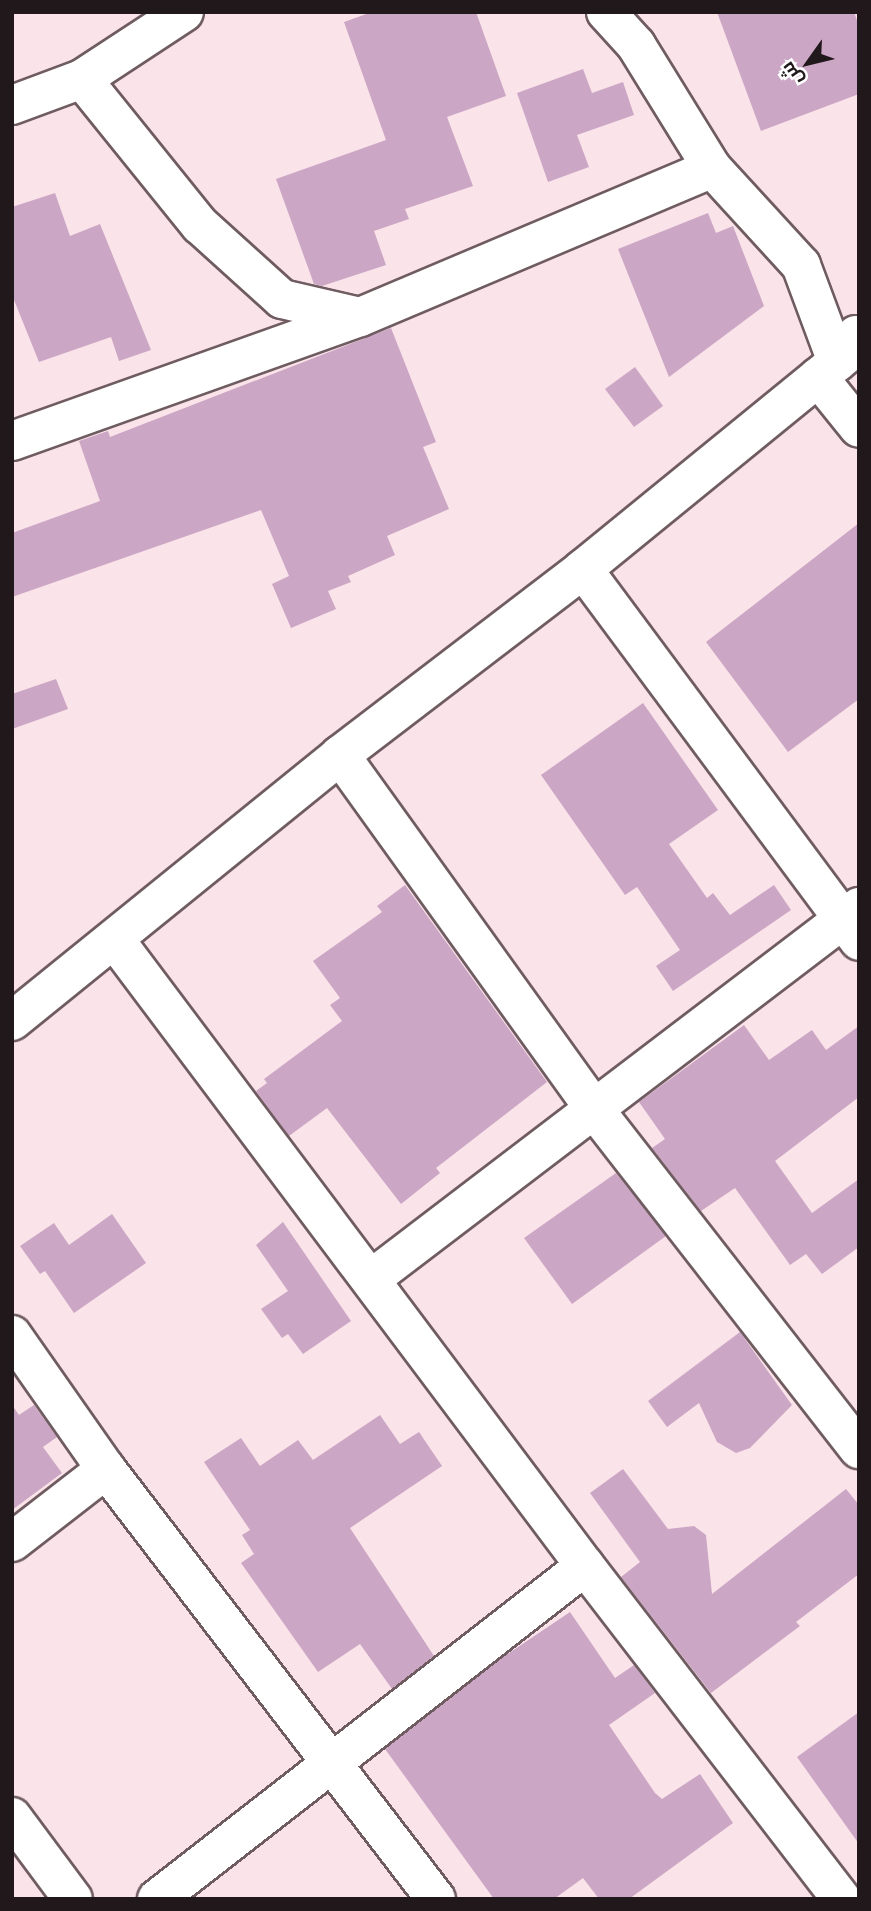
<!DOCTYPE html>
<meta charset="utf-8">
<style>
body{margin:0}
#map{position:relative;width:871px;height:1911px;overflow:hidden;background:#fae3e9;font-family:Literata,Cairo,serif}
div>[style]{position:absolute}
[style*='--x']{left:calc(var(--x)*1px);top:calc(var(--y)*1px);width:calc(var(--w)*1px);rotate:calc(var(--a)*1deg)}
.building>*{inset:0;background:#cca6c5}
.roads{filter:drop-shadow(2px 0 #6f5c61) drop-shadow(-2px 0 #6f5c61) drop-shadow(0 2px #6f5c61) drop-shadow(0 -2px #6f5c61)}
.street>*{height:38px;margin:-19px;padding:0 19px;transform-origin:19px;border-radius:19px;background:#fff}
.primary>*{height:38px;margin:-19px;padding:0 19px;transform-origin:19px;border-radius:19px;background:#fff}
span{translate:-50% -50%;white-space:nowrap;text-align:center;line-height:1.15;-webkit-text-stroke:5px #fff;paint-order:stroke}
.frame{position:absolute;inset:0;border:14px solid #20181a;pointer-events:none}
.north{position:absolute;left:773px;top:28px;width:70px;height:70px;-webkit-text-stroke:5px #fff;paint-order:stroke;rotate:236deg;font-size:19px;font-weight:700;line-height:28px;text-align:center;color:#20181a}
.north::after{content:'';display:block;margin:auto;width:24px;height:32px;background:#20181a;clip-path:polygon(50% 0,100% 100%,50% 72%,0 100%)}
</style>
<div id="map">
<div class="building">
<div style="clip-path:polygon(372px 12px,476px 12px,506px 96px,447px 117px,473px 186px,405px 209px,409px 219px,374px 231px,386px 265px,322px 286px,314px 284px,276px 179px,386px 140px,344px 22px)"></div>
<div style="clip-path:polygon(717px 12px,854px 12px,859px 26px,859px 94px,761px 131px)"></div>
<div style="clip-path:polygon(583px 69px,592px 93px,623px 82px,634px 115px,577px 135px,589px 167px,548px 182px,517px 93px)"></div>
<div style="clip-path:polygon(55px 193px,70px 236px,100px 224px,151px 350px,119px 361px,111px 337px,39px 362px,12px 295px,12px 207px)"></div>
<div style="clip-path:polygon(708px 213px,716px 233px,733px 226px,764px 306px,669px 377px,618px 249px)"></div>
<div style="clip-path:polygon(391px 328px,436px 442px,423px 447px,449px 509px,387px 536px,395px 555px,348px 576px,351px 582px,328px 591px,336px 609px,291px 628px,272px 584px,289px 576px,261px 510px,12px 597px,12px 533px,100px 501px,79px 441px,108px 431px,110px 437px)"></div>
<div style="clip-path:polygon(635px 367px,663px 406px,634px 427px,605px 389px)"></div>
<div style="clip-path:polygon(859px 523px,859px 699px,788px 752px,706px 642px)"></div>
<div style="clip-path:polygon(56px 679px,68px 709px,12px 729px,12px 694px)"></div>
<div style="clip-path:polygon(643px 703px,718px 810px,669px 844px,707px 898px,713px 893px,730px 915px,774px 885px,791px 910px,673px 991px,656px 966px,680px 950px,637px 887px,625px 895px,541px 775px)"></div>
<div style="clip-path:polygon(405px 885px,547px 1082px,436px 1168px,440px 1173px,401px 1204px,327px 1108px,289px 1136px,256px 1091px,267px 1083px,264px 1079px,342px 1021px,330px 1005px,340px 998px,313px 961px,382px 912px,377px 906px)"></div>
<div style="clip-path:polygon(744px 1025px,769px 1060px,812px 1030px,826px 1050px,859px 1026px,859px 1097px,775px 1161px,812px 1213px,859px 1179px,859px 1247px,822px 1274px,806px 1254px,790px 1265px,735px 1188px,701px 1211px,652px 1148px,665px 1139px,639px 1102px)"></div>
<div style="clip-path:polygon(616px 1173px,666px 1236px,572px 1304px,524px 1238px)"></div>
<div style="clip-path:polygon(112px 1214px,146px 1263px,74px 1313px,45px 1271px,40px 1274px,20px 1246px,54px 1223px,69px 1245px)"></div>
<div style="clip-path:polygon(283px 1222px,351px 1321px,303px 1354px,288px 1334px,282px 1338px,261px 1309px,288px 1291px,256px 1245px)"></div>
<div style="clip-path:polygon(740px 1332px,792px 1405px,750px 1448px,736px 1453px,717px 1442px,699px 1403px,667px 1427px,648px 1401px)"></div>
<div style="clip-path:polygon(12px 1405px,19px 1415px,34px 1405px,57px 1437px,43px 1447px,62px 1473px,12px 1510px)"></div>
<div style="clip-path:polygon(380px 1415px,400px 1444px,419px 1432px,442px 1466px,350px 1528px,434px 1656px,392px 1689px,360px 1644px,318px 1672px,241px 1563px,254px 1554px,242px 1535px,250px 1530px,204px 1462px,241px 1438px,260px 1466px,298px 1440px,313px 1460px)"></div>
<div style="clip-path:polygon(623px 1469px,668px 1529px,694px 1526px,706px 1535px,712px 1594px,846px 1489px,859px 1505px,859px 1574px,796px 1622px,800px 1626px,711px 1693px,621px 1577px,640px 1562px,590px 1493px)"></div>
<div style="clip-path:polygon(570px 1612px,615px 1678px,634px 1665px,655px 1693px,609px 1725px,655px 1793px,662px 1799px,700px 1774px,733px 1823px,629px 1899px,599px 1899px,583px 1878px,554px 1899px,494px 1899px,385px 1749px,503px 1657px)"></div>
<div style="clip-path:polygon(859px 1712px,859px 1844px,797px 1757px)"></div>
</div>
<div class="roads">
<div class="street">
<div style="--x:606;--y:12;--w:45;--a:47.7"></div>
<div style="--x:636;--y:45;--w:145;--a:58.3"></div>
<div style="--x:712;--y:168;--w:132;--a:47.5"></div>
<div style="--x:801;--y:265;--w:103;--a:69.6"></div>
<div style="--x:837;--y:362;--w:33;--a:-55"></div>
<div style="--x:82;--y:79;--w:122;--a:-33.3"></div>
<div style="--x:12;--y:105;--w:75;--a:-20.4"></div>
<div style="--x:82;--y:79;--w:188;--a:51.1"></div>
<div style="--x:200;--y:225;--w:110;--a:42.1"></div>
<div style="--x:282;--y:299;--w:80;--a:13"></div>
<div style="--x:818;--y:377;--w:65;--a:51.2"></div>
<div style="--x:12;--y:441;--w:369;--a:-19.6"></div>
<div style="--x:360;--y:317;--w:382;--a:-22.9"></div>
<div style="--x:583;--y:569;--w:463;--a:53.4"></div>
<div style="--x:340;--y:755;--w:436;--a:54.3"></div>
<div style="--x:594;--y:1109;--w:431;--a:52.1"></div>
<div style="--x:115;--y:940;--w:783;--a:53.1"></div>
<div style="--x:585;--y:1566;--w:420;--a:52.4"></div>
<div style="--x:371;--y:1279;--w:614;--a:-37.32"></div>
<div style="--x:12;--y:1335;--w:164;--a:55"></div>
<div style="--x:106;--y:1469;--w:542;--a:52.5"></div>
<div style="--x:12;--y:1542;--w:119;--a:-37.8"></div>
<div style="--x:12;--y:1817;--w:102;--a:53.4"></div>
<div style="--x:157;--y:1899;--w:542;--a:-37.88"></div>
</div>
<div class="primary">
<div style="--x:12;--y:1021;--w:422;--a:-39"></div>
<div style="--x:340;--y:755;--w:306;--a:-37.4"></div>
<div style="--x:583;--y:569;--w:356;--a:-39.2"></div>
</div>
</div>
<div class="frame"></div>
<div class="north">ش</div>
</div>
